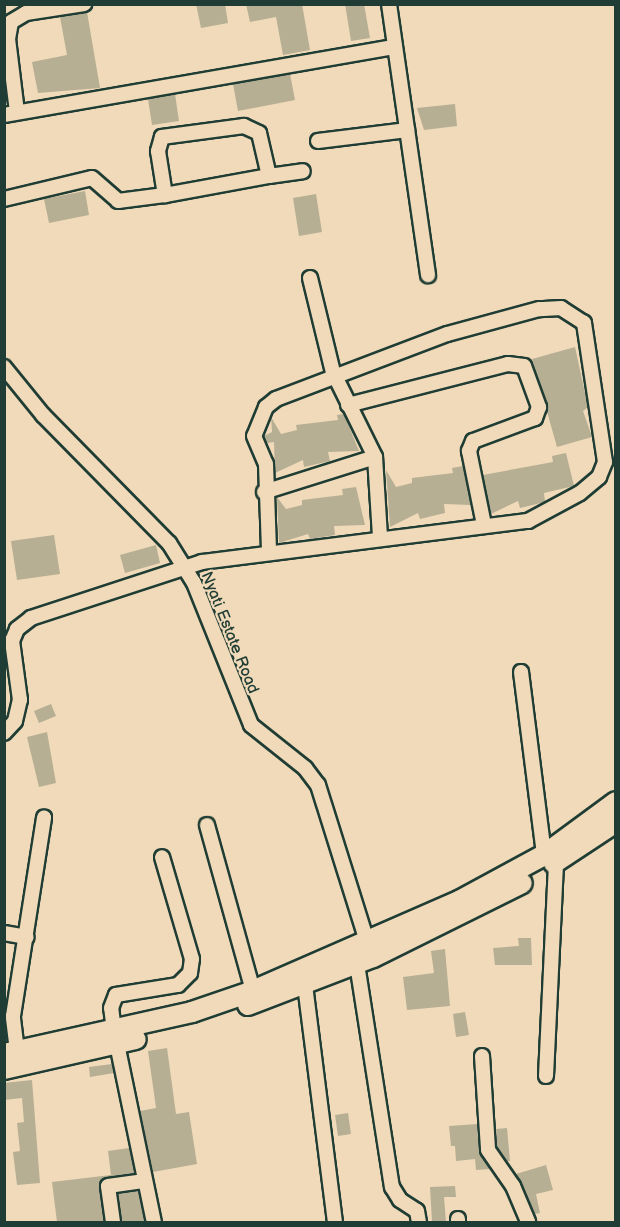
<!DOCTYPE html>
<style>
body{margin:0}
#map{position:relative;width:620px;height:1227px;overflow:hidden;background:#f1dab9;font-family:"Balsamiq Sans",sans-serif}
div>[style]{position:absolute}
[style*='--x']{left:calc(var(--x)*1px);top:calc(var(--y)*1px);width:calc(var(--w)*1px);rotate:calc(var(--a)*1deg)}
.building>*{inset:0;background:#b6af94}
.roads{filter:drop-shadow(2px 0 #1f3d34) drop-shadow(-2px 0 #1f3d34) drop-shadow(0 2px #1f3d34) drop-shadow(0 -2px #1f3d34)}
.minor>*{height:14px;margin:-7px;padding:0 7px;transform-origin:7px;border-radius:7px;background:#f1dab9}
.highway>*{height:20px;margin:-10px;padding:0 10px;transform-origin:10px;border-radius:10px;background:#f1dab9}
span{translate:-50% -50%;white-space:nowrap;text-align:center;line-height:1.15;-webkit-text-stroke:4.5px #f1dab9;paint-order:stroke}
.street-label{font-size:16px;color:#1f3d34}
.frame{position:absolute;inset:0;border:6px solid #1f3d34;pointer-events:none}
</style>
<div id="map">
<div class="building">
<div style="clip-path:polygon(196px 4px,225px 4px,228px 23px,201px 28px)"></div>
<div style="clip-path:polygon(246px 4px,302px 4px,310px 50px,283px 55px,276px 17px,250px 22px)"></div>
<div style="clip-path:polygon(345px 4px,364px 4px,370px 38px,351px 41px)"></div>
<div style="clip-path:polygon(87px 12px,100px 88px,38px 93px,32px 62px,67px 55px,60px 17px)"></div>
<div style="clip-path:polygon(290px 74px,295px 100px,238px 111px,233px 84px)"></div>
<div style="clip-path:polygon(175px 94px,179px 121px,152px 125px,148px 99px)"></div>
<div style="clip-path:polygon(455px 104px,457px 126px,424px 130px,417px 108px)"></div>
<div style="clip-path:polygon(85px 191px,89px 215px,49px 223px,44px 199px)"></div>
<div style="clip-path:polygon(316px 194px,322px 232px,299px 236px,293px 198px)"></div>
<div style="clip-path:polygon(575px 347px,588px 407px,583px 411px,592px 437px,557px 447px,532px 359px)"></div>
<div style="clip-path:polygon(344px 414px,359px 451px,328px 452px,330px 461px,304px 467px,303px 460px,275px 473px,274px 442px,267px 443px,264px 436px,272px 432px,271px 417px,281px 434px,297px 430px,296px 425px,338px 420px,337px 415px)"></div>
<div style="clip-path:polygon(566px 453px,574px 486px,544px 493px,545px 502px,520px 508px,518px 501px,491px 514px,483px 475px,553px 462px,552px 456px)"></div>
<div style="clip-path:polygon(463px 466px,471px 505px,444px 504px,445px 513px,420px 519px,418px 513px,390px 527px,386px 470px,396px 487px,412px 483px,412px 478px,453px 473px,452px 468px)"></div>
<div style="clip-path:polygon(356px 487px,365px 525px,334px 526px,335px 535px,310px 539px,308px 534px,279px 543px,277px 497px,286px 509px,302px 505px,302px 500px,343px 495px,342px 489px)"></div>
<div style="clip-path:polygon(54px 535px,60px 574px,17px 580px,11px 541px)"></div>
<div style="clip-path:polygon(156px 545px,160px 563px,125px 573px,120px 555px)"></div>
<div style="clip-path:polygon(51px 704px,56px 716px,39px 723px,34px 711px)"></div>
<div style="clip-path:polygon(47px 732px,56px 783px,39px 787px,27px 737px)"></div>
<div style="clip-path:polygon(518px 938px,531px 938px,532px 965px,495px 965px,493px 948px,519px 946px)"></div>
<div style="clip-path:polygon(445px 949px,450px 1006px,407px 1010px,403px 977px,434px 973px,431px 951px)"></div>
<div style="clip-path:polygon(465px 1012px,469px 1035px,456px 1037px,453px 1014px)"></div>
<div style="clip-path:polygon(167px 1048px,176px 1114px,189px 1112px,197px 1164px,153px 1172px,140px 1111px,156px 1108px,148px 1051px)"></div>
<div style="clip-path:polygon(112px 1064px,114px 1073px,90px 1077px,89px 1067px)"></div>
<div style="clip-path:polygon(32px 1080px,40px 1183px,17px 1185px,13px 1152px,20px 1151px,17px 1123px,24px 1122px,22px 1098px,4px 1100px,4px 1083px)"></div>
<div style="clip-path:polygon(348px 1113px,351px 1134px,338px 1136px,335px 1115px)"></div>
<div style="clip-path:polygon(477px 1124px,479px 1151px,490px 1169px,476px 1170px,475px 1159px,456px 1161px,455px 1146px,451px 1146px,449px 1126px)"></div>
<div style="clip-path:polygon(507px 1128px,510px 1161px,507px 1161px,497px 1147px,496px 1129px)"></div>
<div style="clip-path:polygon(129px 1148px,135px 1173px,106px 1177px,100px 1183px,104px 1222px,57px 1222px,52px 1182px,111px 1175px,108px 1151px)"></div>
<div style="clip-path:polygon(546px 1165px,553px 1190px,536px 1194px,540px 1213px,534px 1214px,516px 1174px)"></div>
<div style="clip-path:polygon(455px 1186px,456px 1197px,444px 1197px,446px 1222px,432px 1222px,430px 1187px)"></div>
<div style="clip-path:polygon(138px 1191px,145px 1222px,122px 1222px,118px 1194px)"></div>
</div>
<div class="roads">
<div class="minor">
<div style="--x:389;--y:4;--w:274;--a:81.8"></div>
<div style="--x:17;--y:112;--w:74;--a:-97"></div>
<div style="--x:8;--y:39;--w:17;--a:-80"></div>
<div style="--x:11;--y:22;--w:17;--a:-31"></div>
<div style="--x:26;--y:13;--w:59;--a:-8.8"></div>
<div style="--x:4;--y:115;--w:397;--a:-9.9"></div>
<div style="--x:318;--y:141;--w:90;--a:-7"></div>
<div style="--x:269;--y:176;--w:34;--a:-8"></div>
<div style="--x:4;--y:199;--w:90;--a:-13.4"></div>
<div style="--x:92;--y:178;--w:35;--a:41"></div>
<div style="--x:118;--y:201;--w:47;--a:-7.3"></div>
<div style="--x:165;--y:195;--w:106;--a:-10.4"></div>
<div style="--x:269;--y:176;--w:44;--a:-103.1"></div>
<div style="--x:259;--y:133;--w:17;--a:-155"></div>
<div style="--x:244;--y:126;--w:83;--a:172.4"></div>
<div style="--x:162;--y:137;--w:15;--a:106"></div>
<div style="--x:158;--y:151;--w:45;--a:81"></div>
<div style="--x:310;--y:278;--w:97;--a:76.3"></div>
<div style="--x:333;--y:372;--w:95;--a:63.7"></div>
<div style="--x:375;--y:457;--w:80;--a:86.4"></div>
<div style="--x:4;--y:367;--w:62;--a:50.9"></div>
<div style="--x:43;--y:415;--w:180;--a:45.5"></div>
<div style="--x:169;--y:543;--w:47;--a:58"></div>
<div style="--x:194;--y:583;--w:153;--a:68.1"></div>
<div style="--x:251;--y:725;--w:69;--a:38.5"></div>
<div style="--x:305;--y:768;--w:21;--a:53"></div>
<div style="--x:318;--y:785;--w:171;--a:72.6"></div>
<div style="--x:348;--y:405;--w:165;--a:-14.4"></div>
<div style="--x:508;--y:364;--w:16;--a:7"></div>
<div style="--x:524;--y:366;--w:44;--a:69.9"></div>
<div style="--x:539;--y:407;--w:12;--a:110"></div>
<div style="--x:535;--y:418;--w:66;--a:159.6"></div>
<div style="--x:473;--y:441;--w:11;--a:112"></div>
<div style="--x:469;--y:451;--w:76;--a:78.5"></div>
<div style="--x:264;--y:492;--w:116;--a:-17.5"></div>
<div style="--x:521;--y:672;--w:184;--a:82.8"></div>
<div style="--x:4;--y:733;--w:16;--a:-47"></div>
<div style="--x:15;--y:721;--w:22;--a:-77"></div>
<div style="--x:20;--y:700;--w:60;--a:-97.7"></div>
<div style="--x:12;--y:641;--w:13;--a:-67"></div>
<div style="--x:17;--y:629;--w:18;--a:-38"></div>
<div style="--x:31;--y:618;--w:180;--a:-18.1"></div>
<div style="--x:202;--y:562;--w:329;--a:-7.2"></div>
<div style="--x:528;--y:521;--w:59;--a:-28.3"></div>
<div style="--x:580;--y:493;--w:25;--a:-40"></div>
<div style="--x:599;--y:477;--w:16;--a:-68"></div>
<div style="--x:605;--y:462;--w:141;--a:-98.6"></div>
<div style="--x:584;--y:323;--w:27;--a:-147"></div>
<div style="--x:561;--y:308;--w:22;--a:177"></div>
<div style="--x:539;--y:309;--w:95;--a:164.8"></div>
<div style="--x:447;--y:334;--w:183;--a:159.2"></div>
<div style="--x:276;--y:399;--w:13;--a:141"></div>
<div style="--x:266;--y:407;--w:31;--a:112"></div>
<div style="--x:254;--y:436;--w:30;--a:67"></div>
<div style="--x:266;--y:464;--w:87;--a:88"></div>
<div style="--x:207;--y:825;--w:172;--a:74.5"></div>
<div style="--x:4;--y:933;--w:23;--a:10"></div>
<div style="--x:357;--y:964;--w:226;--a:81.1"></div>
<div style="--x:392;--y:1187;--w:15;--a:58"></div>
<div style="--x:400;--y:1200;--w:20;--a:33"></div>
<div style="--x:417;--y:1211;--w:11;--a:80"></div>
<div style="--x:305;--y:985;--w:239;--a:82.8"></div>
<div style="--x:114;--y:1031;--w:23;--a:-97"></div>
<div style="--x:111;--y:1008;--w:14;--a:-69"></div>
<div style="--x:116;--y:995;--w:63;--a:-9.2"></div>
<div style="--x:178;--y:985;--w:17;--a:-45"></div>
<div style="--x:190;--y:973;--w:14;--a:-82"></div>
<div style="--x:192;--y:959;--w:106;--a:-106.4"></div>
<div style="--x:117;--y:1044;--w:182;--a:78.3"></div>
<div style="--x:17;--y:1051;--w:35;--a:-97"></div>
<div style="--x:13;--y:1016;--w:201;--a:-81.1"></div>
<div style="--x:482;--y:1056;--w:94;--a:86.3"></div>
<div style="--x:488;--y:1150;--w:44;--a:55.2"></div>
<div style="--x:513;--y:1186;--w:39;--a:67"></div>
<div style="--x:546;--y:1076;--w:214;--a:-87.3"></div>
<div style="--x:458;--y:1219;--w:3;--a:90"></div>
<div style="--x:113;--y:1222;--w:36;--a:-98"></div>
<div style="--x:108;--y:1186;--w:37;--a:-8"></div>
</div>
<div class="highway">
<div style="--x:554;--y:863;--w:74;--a:-33.5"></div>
<div style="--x:248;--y:1005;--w:134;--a:-21"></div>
<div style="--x:373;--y:957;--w:166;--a:-26.4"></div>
<div style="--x:4;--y:1054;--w:193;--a:-12.6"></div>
<div style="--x:192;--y:1012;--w:65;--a:-19"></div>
<div style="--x:253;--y:991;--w:225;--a:-23.6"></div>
<div style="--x:459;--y:901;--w:97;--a:-28.4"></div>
<div style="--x:544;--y:855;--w:89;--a:-36.4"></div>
<div style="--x:4;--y:1069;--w:135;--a:-12.8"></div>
</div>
</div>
<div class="street-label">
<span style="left:229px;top:633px;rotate:68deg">Nyati Estate Road</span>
</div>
<div class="frame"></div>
</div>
